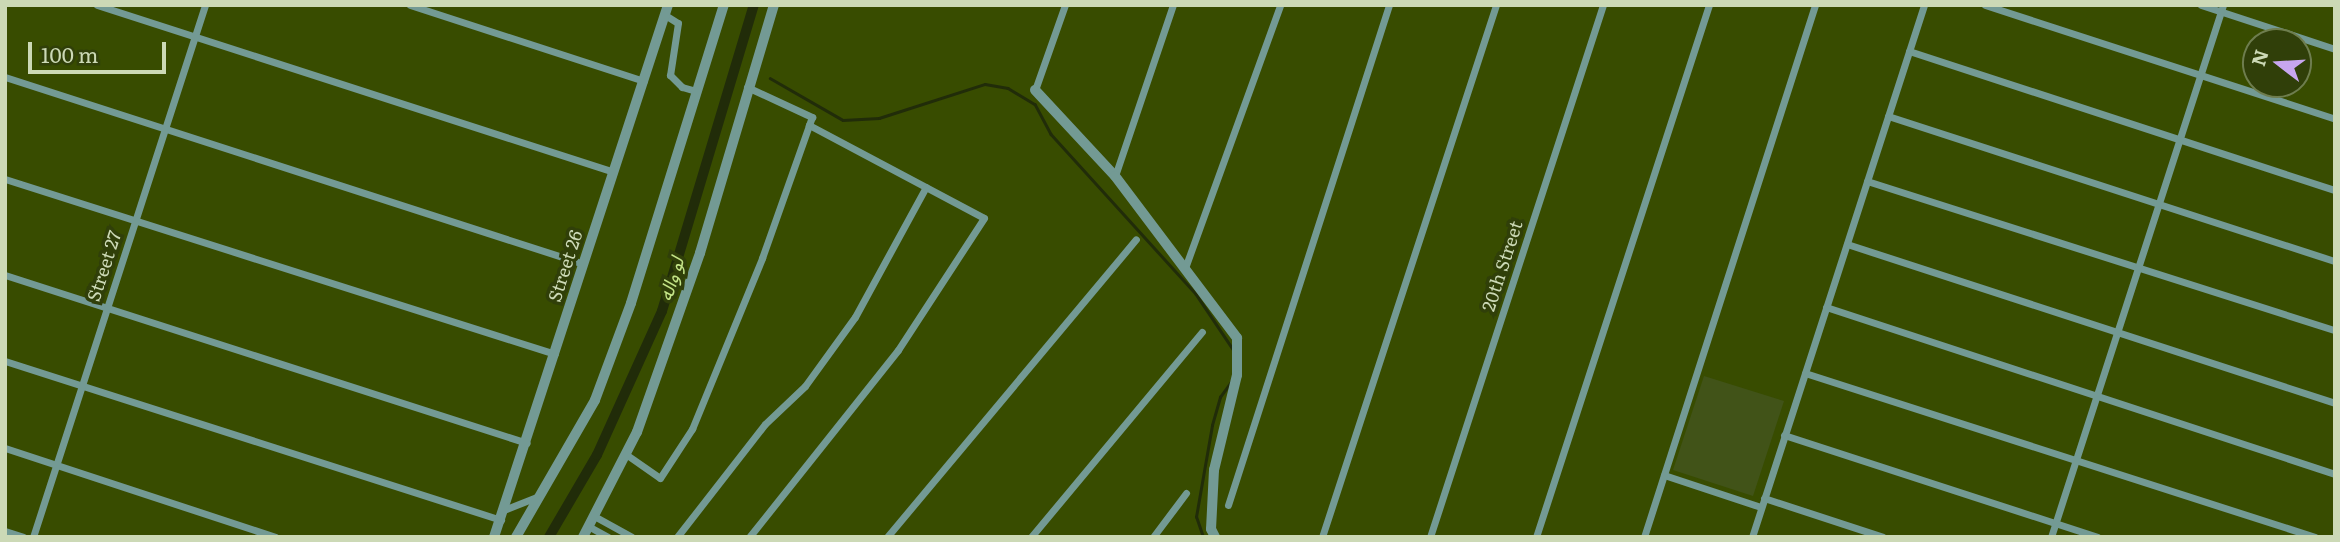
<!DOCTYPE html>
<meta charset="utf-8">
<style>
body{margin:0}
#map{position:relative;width:2340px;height:542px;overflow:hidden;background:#384c00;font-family:Literata,"Noto Sans Arabic",serif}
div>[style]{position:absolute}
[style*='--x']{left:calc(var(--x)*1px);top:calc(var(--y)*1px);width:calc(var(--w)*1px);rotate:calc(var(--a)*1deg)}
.built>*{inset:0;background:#415318}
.stream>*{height:2.5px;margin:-1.25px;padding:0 1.25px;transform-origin:1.25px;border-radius:1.25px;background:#212c09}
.canal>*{height:10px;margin:-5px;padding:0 5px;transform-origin:5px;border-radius:5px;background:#212c09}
.minor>*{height:7px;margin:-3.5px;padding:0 3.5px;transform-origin:3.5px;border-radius:3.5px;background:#739a94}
.tertiary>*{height:10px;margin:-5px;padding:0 5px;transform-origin:5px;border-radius:5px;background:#739a94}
span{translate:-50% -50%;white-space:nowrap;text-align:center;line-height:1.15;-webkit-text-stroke:7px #303f09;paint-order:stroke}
.street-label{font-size:18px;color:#ccd9b6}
.water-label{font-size:19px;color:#c4e488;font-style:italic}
.frame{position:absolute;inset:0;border:7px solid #ccd9b6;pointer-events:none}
.north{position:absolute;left:2242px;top:28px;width:70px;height:70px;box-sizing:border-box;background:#303f09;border:2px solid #6e7d4e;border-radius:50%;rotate:287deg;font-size:19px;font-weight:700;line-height:28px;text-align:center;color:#ccd9b6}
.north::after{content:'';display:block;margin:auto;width:24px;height:32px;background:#c7a6ef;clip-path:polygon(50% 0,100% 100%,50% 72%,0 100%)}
.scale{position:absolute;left:28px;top:42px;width:138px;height:32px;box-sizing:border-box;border:4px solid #ccd9b6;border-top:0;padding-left:9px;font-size:21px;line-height:24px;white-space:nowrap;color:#ccd9b6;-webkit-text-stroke:5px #303f09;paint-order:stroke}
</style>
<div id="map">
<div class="built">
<div style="clip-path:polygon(1704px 376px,1784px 401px,1753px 496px,1673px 470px)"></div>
</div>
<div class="stream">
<div style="--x:770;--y:78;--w:84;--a:29.9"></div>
<div style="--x:843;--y:120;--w:36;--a:-3"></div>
<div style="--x:879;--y:118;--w:111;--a:-17.8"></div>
<div style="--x:985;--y:84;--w:23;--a:10"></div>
<div style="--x:1008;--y:88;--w:31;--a:31"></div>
<div style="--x:1035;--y:104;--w:34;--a:62"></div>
<div style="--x:1051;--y:134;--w:216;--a:47.8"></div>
<div style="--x:1196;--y:294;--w:66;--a:56.1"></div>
<div style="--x:1203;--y:537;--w:21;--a:-109"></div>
<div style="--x:1196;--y:517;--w:93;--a:-80.1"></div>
<div style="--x:1212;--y:425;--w:29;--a:-74"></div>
<div style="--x:1220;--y:397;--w:19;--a:-54"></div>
</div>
<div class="canal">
<div style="--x:549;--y:537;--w:95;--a:-59.7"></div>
<div style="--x:597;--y:455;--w:158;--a:-65.7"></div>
<div style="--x:662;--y:311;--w:320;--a:-73.3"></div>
</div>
<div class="minor">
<div style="--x:97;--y:5;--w:543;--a:17.9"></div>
<div style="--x:410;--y:5;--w:246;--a:18"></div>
<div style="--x:1985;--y:5;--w:368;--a:18"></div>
<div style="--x:2201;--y:5;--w:141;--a:18.2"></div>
<div style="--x:665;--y:15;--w:15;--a:32"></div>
<div style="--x:678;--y:23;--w:53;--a:98.7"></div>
<div style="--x:670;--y:75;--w:17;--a:45"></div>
<div style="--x:682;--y:87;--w:15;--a:16"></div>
<div style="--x:1909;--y:51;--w:448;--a:18.1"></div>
<div style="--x:5;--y:77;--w:608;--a:17.9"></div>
<div style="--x:747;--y:87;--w:72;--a:24.8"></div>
<div style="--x:812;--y:117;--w:9;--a:111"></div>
<div style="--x:809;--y:125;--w:198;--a:28"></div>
<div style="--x:984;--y:218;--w:158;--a:123.1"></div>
<div style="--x:898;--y:350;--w:239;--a:128.5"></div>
<div style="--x:1035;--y:90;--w:90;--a:-70.6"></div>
<div style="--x:1888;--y:116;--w:470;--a:18"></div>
<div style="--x:1115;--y:176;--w:181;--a:-71.3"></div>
<div style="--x:5;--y:179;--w:577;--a:17.65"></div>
<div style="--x:1867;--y:181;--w:491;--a:17.7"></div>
<div style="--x:1847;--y:244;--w:513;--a:18.05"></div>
<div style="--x:1185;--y:268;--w:280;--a:-70.1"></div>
<div style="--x:5;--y:275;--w:548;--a:17.84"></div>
<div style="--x:1826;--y:307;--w:536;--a:18.16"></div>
<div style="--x:5;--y:361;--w:521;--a:17.77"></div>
<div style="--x:1805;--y:373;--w:536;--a:17.83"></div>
<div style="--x:1784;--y:435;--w:330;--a:18"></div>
<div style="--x:5;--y:448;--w:285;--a:18.2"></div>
<div style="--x:627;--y:455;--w:40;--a:34.9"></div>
<div style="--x:660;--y:478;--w:59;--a:-56.9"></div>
<div style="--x:692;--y:429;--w:185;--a:-67.7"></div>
<div style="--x:762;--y:258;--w:141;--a:-70.5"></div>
<div style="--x:1664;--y:475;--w:102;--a:18.3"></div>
<div style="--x:1764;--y:498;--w:125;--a:18.1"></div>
<div style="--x:1228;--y:505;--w:525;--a:-72.15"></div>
<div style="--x:501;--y:511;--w:41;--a:-21.5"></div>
<div style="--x:594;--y:516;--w:43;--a:28.9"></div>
<div style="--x:588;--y:526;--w:23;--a:29"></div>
<div style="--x:5;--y:531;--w:19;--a:18"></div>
<div style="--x:33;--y:537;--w:559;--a:-72.08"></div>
<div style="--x:677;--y:537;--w:143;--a:-52.1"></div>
<div style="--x:765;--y:424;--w:55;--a:-43.5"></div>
<div style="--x:805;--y:386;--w:85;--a:-54.1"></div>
<div style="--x:855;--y:317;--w:148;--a:-61.4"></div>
<div style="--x:887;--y:537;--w:388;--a:-50.1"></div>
<div style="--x:1031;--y:537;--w:267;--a:-50.2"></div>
<div style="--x:1153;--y:537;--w:55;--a:-53.1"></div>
<div style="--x:1322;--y:537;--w:560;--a:-71.89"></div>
<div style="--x:1430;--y:537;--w:559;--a:-71.99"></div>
<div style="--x:1536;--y:537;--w:559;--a:-71.99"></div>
<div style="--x:1644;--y:537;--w:559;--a:-72.18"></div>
<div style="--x:1752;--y:537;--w:559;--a:-72.08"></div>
<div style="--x:2051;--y:537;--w:559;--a:-72.08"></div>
</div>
<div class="tertiary">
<div style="--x:1035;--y:90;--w:117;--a:47.1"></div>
<div style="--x:1115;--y:176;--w:203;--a:53"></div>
<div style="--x:1237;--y:338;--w:37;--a:90"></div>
<div style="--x:1237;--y:375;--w:98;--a:103.6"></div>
<div style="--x:1214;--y:470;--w:59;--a:92.9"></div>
<div style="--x:1211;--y:529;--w:9;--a:63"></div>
<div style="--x:494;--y:537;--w:560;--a:-71.89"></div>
<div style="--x:516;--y:537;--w:158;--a:-60"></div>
<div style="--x:595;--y:400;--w:103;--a:-69.6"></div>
<div style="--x:631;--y:303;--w:312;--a:-72.7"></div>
<div style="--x:583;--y:537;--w:118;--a:-62.8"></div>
<div style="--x:637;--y:432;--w:190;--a:-70.6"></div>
<div style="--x:700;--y:253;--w:259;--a:-73.4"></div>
</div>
<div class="street-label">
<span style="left:104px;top:266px;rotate:-72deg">Street 27</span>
<span style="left:565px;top:266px;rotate:-72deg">Street 26</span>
<span style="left:1502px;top:266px;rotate:-72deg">20th Street</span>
</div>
<div class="water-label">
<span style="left:671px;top:279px;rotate:-73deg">لو واله</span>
</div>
<div class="frame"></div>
<div class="north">N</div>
<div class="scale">100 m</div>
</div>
